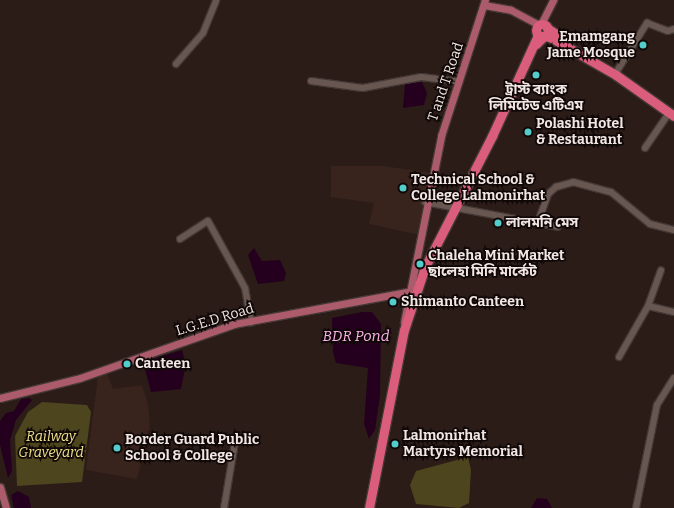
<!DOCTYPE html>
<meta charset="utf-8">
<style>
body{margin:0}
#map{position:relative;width:674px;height:508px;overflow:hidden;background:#2b1c18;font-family:Bitter,"Noto Sans Bengali",serif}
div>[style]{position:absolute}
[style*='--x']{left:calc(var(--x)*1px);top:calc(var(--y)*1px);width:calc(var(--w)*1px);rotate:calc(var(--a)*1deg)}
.built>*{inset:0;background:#38231d}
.green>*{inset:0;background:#4c451d}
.water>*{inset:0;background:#25001e}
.roads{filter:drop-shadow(1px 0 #443835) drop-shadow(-1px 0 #443835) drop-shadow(0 1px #443835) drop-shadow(0 -1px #443835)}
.minor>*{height:6px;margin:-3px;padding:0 3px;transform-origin:3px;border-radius:3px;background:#685751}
.major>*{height:7px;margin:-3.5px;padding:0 3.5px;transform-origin:3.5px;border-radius:3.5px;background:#ac5b6b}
.highway>*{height:9px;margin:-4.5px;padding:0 4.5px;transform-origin:4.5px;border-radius:4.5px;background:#da5d7c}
.highway>.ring{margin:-4.5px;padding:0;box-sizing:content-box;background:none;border:9px solid #da5d7c;border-radius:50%}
.dots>*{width:11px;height:11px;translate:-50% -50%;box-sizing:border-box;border:2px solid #0f0807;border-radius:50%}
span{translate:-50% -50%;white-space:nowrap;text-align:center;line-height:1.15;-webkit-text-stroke:3.5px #0f0807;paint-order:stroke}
.poi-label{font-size:14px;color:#f2e7e4;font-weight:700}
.right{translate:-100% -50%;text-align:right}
.left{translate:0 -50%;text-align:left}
.street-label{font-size:14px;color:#f2e7e4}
.park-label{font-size:14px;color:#efe18a;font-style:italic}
.water-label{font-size:15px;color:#fcb3e9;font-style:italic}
</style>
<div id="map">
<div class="built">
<div style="clip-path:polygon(331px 166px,383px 166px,432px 173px,420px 235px,369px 224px,374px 203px,331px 197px)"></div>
<div style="clip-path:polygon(107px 373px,113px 389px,142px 385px,148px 404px,150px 425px,137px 479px,86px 470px,98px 376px)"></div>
</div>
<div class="green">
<div style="clip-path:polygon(42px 402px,87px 405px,91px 412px,82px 482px,17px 486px,15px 436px,28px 412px)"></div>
<div style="clip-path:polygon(468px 457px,471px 470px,469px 503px,459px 508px,416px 504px,410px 485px,416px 471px)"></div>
</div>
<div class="water">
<div style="clip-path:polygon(422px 82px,427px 93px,424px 105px,403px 108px,405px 84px)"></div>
<div style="clip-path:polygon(254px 248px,262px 261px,280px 260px,286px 273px,284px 281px,258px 284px,248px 255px)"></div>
<div style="clip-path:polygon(362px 312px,372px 312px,381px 324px,380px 395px,375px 430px,369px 439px,364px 424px,368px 368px,336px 363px,333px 352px,332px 318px)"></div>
<div style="clip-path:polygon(182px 350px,186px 364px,181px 389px,151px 392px,143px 362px)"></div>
<div style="clip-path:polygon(29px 398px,32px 400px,16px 420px,10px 440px,12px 471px,8px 478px,0 445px,0 421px,6px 413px,14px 411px,21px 399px)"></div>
<div style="clip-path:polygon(18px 491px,29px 497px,31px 508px,14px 508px,11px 495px)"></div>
<div style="clip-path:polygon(537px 498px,547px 499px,552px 508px,531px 508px)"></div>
</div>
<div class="roads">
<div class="minor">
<div style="--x:176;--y:64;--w:41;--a:-48.9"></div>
<div style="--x:203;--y:33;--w:35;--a:-68"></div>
<div style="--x:617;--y:71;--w:57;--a:-58"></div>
<div style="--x:647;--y:23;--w:22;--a:21"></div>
<div style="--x:668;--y:31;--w:6;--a:-18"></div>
<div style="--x:311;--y:81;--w:52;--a:7.7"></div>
<div style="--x:363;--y:88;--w:59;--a:-10.7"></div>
<div style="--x:421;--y:77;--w:39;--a:7"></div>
<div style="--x:645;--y:148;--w:42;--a:-55.6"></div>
<div style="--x:425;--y:202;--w:135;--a:10.6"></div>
<div style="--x:538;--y:222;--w:30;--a:-70"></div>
<div style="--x:548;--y:194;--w:11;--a:-41"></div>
<div style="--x:556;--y:187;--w:18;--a:-16"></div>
<div style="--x:573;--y:182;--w:39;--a:15"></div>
<div style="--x:611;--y:192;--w:50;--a:39.4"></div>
<div style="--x:650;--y:224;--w:25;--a:14"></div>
<div style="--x:180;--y:239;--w:33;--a:-33"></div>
<div style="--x:208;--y:221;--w:77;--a:61.1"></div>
<div style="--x:245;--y:288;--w:35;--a:80"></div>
<div style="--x:648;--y:306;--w:38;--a:-70"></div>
<div style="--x:619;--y:357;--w:59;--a:-60.4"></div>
<div style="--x:648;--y:306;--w:27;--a:13"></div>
<div style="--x:224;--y:508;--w:61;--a:-80.5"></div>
<div style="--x:636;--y:508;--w:105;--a:-78.5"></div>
<div style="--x:657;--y:405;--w:32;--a:-58"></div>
</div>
<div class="major">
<div style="--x:484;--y:5;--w:27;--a:10"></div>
<div style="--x:511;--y:10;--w:32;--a:28"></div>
<div style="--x:541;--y:24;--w:27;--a:-63"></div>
<div style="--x:404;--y:322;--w:190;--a:-78.7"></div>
<div style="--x:441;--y:136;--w:143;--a:-72.1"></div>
<div style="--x:0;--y:398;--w:82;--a:-14"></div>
<div style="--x:80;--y:378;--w:163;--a:-19.3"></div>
<div style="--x:234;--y:324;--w:186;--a:-10.5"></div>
<div style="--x:0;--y:487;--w:22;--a:74"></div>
</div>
<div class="highway">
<div class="ring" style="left:536px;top:24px;width:3px;height:3px"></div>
<div style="--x:547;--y:28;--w:17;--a:33"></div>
<div style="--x:536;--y:44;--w:11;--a:-45"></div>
<div style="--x:544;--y:36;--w:6;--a:9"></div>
<div style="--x:550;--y:37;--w:76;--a:29.9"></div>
<div style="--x:616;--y:75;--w:71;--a:35.3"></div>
<div style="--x:369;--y:508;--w:181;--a:-78.9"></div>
<div style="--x:404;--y:330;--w:66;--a:-71.6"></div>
<div style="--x:425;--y:267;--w:147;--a:-62.9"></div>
<div style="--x:492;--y:136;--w:111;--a:-65.5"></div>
</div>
</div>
<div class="dots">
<div style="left:643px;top:45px;background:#53cdcb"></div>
<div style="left:536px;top:75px;background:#53cdcb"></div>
<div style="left:528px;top:132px;background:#53cdcb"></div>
<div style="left:403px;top:188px;background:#53cdcb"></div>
<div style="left:498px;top:223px;background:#53cdcb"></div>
<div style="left:420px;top:264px;background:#53cdcb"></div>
<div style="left:393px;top:302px;background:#53cdcb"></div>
<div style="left:127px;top:364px;background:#53cdcb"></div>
<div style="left:395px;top:444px;background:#53cdcb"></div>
<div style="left:117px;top:448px;background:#53cdcb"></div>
</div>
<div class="poi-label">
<span class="right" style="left:635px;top:45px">Emamgang<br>Jame Mosque</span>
<span style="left:536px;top:98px">ট্রাস্ট ব্যাংক<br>লিমিটেড এটিএম</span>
<span class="left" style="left:536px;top:132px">Polashi Hotel<br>&amp; Restaurant</span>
<span class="left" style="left:411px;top:188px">Technical School &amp;<br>College Lalmonirhat</span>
<span class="left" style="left:506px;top:223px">লালমনি মেস</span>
<span class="left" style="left:428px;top:264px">Chaleha Mini Market<br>ছালেহা মিনি মার্কেট</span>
<span class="left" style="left:401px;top:302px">Shimanto Canteen</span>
<span class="left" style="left:135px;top:364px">Canteen</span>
<span class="left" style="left:403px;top:444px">Lalmonirhat<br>Martyrs Memorial</span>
<span class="left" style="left:125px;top:448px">Border Guard Public<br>School &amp; College</span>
</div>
<div class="street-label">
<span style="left:446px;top:82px;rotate:-71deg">T and T Road</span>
<span style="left:215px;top:320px;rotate:-17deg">L.G.E.D Road</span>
</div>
<div class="park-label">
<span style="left:51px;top:445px">Railway<br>Graveyard</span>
</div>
<div class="water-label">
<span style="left:356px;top:337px">BDR Pond</span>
</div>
</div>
